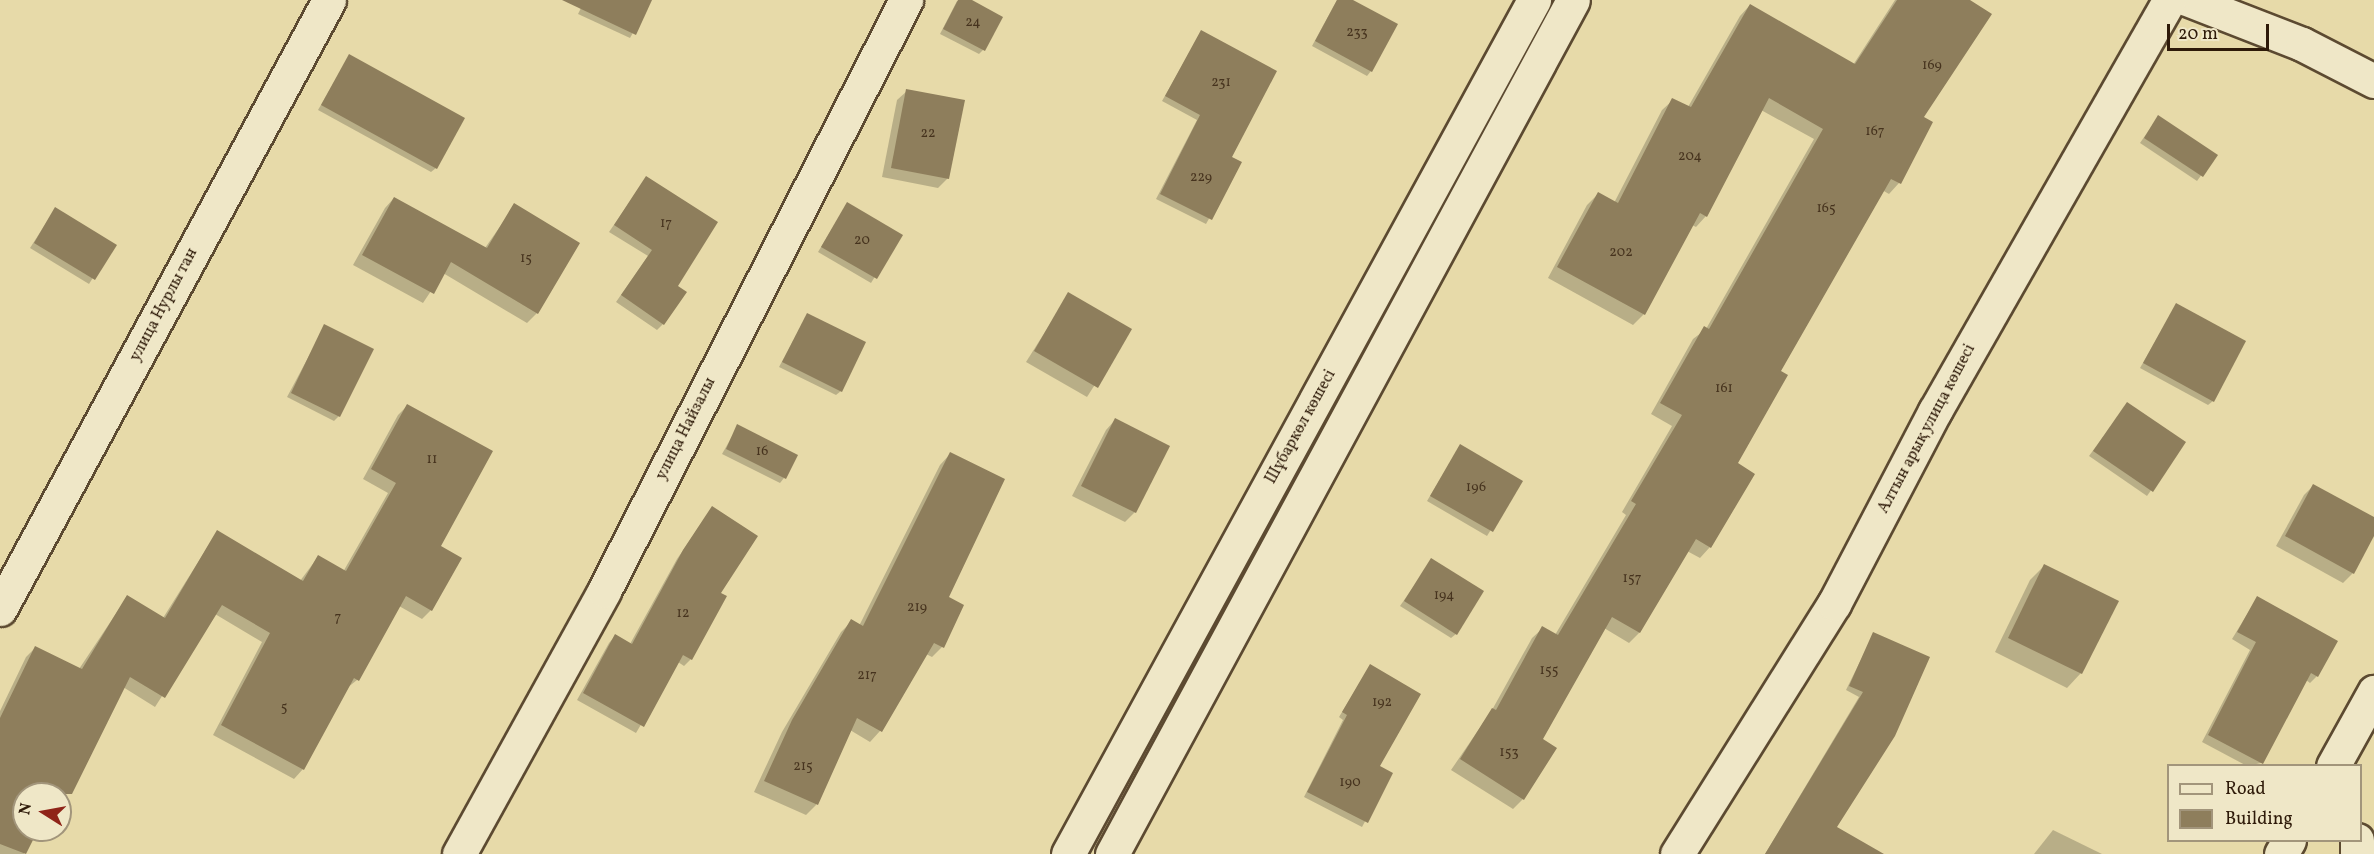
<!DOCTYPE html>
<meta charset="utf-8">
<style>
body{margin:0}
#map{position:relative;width:2374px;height:854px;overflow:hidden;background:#e7daa9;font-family:Vollkorn,serif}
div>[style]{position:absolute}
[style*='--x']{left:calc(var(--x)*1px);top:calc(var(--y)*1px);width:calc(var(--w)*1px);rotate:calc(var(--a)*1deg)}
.shadow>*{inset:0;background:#0003}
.building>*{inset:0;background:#8e7e5c}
.roads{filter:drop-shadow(2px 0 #5c4a31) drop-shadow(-2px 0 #5c4a31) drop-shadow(0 2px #5c4a31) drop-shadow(0 -2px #5c4a31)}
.minor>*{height:33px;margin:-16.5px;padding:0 16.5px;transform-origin:16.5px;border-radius:16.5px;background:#efe7c7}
span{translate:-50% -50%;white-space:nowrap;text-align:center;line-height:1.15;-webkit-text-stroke:4.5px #efe7c7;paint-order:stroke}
.number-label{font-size:14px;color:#46331e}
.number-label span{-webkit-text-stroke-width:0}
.street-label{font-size:16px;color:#2e1a09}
.legend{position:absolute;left:2167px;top:764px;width:195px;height:78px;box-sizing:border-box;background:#efe7c7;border:2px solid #a2957b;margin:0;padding:8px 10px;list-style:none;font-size:18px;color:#2e1a09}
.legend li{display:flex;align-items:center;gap:12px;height:30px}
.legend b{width:30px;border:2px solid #a2957b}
.north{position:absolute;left:12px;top:782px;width:60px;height:60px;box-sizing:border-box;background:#efe7c7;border:2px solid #a2957b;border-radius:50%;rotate:281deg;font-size:16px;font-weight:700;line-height:24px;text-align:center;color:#2e1a09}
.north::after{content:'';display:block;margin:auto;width:21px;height:27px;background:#8f2418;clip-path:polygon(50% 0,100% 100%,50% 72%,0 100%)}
.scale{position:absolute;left:2167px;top:24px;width:102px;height:27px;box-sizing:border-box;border:3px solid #2e1a09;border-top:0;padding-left:8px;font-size:18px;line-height:21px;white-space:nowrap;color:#2e1a09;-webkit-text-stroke:4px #efe7c7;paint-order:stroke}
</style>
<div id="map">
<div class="shadow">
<div style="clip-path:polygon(585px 0,651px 0,630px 38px,578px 14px)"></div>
<div style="clip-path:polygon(969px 0,983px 50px,979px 54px,940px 34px,957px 1px)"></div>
<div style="clip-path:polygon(1337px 0,1350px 0,1371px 71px,1367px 76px,1312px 46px)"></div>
<div style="clip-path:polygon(1895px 0,1967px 0,1922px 118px,1931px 123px,1899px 183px,1889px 194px,1882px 190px,1779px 371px,1735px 464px,1710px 547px,1700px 558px,1687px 551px,1639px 633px,1629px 643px,1604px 628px,1541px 740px,1523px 799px,1513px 809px,1451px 770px,1492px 710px,1532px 638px,1543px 628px,1555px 635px,1626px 515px,1622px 512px,1672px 426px,1651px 414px,1693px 339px,1706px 329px,1814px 139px,1761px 110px,1706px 216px,1696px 227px,1692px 225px,1644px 314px,1633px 325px,1548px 278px,1587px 205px,1598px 194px,1614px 203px,1662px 110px,1673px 100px,1688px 107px,1740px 16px,1750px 5px,1853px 65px)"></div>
<div style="clip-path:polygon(1201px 32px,1230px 157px,1240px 163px,1206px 224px,1156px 199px,1197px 120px,1162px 101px)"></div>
<div style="clip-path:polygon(349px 56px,436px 168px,431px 172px,318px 110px)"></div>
<div style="clip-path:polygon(907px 91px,948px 178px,938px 188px,882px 177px,897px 100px)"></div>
<div style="clip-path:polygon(2158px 117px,2216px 155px,2197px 181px,2140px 143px)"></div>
<div style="clip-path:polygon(646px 178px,676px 286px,663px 324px,657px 330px,616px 302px,648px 256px,609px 232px)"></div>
<div style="clip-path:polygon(394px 198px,485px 248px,515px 205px,537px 313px,527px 323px,443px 273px,423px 303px,353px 265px,385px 208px)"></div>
<div style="clip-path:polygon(847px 204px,901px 235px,871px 283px,818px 252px)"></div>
<div style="clip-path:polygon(55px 209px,114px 245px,89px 284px,30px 248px)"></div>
<div style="clip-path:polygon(1069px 294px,1130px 330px,1087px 397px,1026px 362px)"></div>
<div style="clip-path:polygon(2176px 305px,2213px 401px,2208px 405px,2140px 368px)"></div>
<div style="clip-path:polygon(807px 315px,841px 391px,836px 395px,779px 367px)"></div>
<div style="clip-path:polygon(325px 326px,339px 416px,334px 421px,287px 397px)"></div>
<div style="clip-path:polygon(2127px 404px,2184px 443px,2147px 496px,2089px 456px)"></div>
<div style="clip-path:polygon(407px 406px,439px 547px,431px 610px,422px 619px,399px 606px,357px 680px,347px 688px,303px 769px,294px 779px,213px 735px,262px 642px,215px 614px,155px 707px,123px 687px,54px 794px,24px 794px,24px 830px,36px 830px,24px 854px,0 854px,0 711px,26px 657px,35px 648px,79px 669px,127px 597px,163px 618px,217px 532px,300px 581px,318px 557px,343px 572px,388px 493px,363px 479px,398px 415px)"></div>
<div style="clip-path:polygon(1115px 420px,1135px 512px,1125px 522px,1072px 496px,1106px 430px)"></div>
<div style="clip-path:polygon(738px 426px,784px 478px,780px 483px,722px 454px)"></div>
<div style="clip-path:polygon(1460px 446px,1521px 481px,1487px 536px,1427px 501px)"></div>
<div style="clip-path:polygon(950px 454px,942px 647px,932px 657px,926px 654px,880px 731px,870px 742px,850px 730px,816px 805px,806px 815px,754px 792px,782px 732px,841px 632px,852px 621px,859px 626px,940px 465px)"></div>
<div style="clip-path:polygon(2313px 486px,2374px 519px,2374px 533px,2353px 573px,2343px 583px,2276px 546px,2304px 495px)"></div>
<div style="clip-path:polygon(712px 508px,719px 593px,691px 659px,684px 666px,678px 662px,636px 733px,577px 700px,609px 643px,615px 636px,630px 644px,677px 559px)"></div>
<div style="clip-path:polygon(1432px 560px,1456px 634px,1451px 638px,1400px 606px)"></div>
<div style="clip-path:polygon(2044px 566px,2081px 673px,2067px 688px,1995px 652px,2030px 580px)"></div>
<div style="clip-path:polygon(2257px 598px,2317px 676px,2310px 683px,2306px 680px,2261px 763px,2247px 766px,2202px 742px,2250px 650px,2232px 639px)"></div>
<div style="clip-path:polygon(1874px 633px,1893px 735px,1835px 828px,1854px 854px,1765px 854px,1859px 697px,1846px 690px)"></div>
<div style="clip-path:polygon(1370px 666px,1378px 767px,1391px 774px,1362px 827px,1304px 797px,1343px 720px,1339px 717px)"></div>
<div style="clip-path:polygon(2053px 830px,2102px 854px,2034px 854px)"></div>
</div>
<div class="building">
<div style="clip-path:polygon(562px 0,652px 0,636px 35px)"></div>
<div style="clip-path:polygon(958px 0,972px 0,1003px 17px,985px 51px,943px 29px)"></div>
<div style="clip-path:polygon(1337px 0,1353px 0,1398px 24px,1372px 72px,1315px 41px)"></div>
<div style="clip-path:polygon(1897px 0,1970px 0,1992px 14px,1924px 117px,1933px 122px,1901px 184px,1891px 179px,1781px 371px,1788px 375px,1738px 463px,1755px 474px,1711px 548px,1696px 539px,1640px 633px,1612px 617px,1543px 739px,1557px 748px,1524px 800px,1460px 759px,1492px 708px,1496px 710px,1542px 626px,1558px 635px,1636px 504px,1631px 501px,1682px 415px,1660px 403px,1704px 326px,1709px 329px,1823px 129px,1769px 98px,1707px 217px,1700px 213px,1645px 315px,1557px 267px,1598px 192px,1618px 203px,1672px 98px,1691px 107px,1750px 4px,1855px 64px)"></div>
<div style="clip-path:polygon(1201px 30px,1277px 71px,1232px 157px,1242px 162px,1212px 220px,1160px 194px,1200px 115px,1165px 96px)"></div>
<div style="clip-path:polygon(349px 54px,465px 118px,437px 169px,321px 105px)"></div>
<div style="clip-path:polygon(906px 89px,965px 100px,949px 179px,891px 168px)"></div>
<div style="clip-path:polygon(2158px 115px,2218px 155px,2203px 177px,2144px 138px)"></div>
<div style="clip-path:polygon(646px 176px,718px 222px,678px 286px,687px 292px,664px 325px,621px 295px,652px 250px,614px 225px)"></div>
<div style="clip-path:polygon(394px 197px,487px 248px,514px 203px,580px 243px,538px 314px,451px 262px,434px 294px,362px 255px)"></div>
<div style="clip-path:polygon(847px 202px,903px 235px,877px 279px,821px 247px)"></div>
<div style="clip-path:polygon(55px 207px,117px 245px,95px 280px,34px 243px)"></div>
<div style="clip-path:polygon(1068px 292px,1132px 329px,1098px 388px,1034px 351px)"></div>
<div style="clip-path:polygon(2176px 303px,2246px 341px,2214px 402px,2143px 363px)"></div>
<div style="clip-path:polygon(807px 313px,866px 342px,842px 392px,782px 362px)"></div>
<div style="clip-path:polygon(324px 324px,374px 349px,340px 417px,291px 393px)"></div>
<div style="clip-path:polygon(2127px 402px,2186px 442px,2153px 492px,2093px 451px)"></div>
<div style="clip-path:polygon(407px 404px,493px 451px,441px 546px,462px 558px,432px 611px,406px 596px,359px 681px,354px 678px,304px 770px,221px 725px,270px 633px,222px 605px,165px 698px,130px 677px,72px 794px,24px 794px,24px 830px,38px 830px,26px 854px,0 844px,0 718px,35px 646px,82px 669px,127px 595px,165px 618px,217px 530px,303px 581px,318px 555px,346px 571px,396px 483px,371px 469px)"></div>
<div style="clip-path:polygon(1115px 418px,1170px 446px,1136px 513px,1081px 486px)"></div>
<div style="clip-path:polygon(737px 424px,798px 455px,786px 479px,726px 449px)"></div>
<div style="clip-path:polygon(1460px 444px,1523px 481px,1493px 532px,1430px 496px)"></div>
<div style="clip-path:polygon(950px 452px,1005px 479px,949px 597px,964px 605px,944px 648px,934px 643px,882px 732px,857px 718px,818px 805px,764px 781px,792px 720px,851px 619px,863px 626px)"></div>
<div style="clip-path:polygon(2313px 484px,2374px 517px,2374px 536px,2354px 574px,2285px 536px)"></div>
<div style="clip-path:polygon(712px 506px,758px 536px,721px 593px,727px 596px,692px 660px,683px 655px,644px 727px,583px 693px,615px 634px,632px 644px,683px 550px)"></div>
<div style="clip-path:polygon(1431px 558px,1484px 591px,1457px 635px,1404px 601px)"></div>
<div style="clip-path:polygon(2044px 564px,2119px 601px,2082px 674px,2008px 638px)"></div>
<div style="clip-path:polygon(2257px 596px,2338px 641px,2318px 677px,2311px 673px,2263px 764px,2208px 735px,2256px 642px,2237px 632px)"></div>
<div style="clip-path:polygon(1873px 632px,1930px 657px,1895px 736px,1837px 827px,1884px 854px,1765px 854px,1863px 692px,1849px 686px)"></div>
<div style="clip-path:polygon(1370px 664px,1421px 694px,1380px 766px,1393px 773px,1368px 823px,1307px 792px,1347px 715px,1342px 712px)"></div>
</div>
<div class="roads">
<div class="minor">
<div style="--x:2189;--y:0;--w:121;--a:21.3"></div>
<div style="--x:2302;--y:44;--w:81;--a:27.2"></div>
<div style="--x:0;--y:609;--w:692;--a:-61.62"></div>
<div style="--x:2333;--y:766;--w:85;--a:-61"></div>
<div style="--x:2357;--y:840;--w:14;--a:90"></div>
<div style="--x:459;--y:854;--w:300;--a:-61.1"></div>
<div style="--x:604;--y:591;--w:664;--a:-62.93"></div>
<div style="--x:1068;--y:854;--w:973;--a:-61.38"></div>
<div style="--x:1112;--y:854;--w:970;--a:-61.64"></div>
<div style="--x:1677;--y:854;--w:295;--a:-57.9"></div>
<div style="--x:1834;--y:604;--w:218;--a:-62.4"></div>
<div style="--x:1935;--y:411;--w:473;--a:-60.3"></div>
<div style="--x:2281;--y:854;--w:16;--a:-60"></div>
</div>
</div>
<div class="number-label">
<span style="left:973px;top:23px">24</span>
<span style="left:1357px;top:33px">233</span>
<span style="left:1932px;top:66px">169</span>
<span style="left:1221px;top:83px">231</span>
<span style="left:1875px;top:132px">167</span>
<span style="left:928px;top:134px">22</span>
<span style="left:1690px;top:157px">204</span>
<span style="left:1201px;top:178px">229</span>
<span style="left:1826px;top:209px">165</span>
<span style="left:666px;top:224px">17</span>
<span style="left:862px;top:241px">20</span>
<span style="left:1621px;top:253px">202</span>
<span style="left:526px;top:259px">15</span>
<span style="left:1724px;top:389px">161</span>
<span style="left:762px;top:452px">16</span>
<span style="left:432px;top:460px">11</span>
<span style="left:1476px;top:488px">196</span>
<span style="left:1632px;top:579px">157</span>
<span style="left:1444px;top:596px">194</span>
<span style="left:917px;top:608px">219</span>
<span style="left:683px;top:614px">12</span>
<span style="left:338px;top:618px">7</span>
<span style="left:1549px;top:671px">155</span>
<span style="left:867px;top:676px">217</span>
<span style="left:1382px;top:703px">192</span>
<span style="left:284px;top:708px">5</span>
<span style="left:1509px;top:753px">153</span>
<span style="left:803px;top:767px">215</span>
<span style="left:1350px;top:783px">190</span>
</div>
<div class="street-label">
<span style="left:164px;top:305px;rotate:-62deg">улица Нурлы тан</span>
<span style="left:1301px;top:427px;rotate:-61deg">Шұбаркөл көшесі</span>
<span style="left:686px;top:429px;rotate:-63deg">улица Найзалы</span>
<span style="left:1927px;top:429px;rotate:-62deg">Алтын арық улица көшесі</span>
</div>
<ul class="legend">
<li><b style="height:8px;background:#efe7c7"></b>Road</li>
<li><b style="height:16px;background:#8e7e5c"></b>Building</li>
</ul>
<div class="north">N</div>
<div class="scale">20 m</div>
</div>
